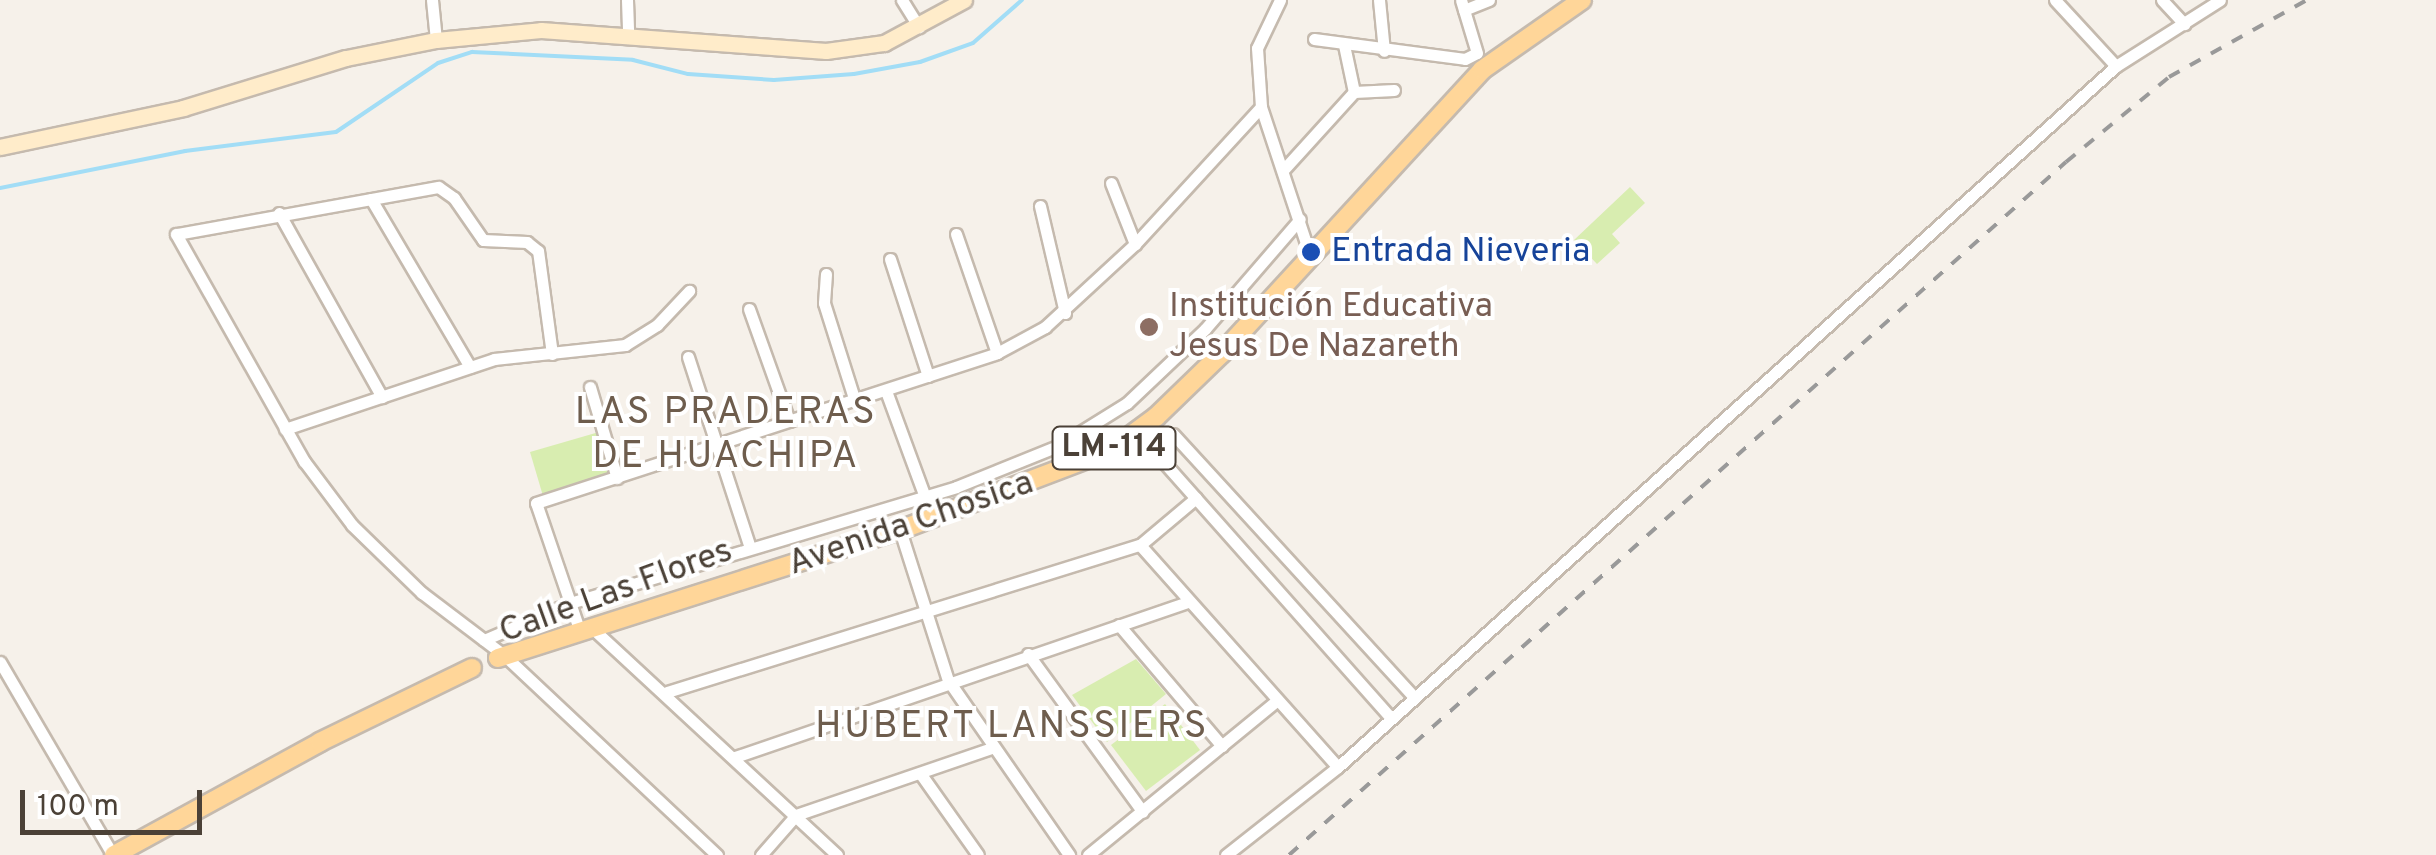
<!DOCTYPE html>
<meta charset="utf-8">
<style>
body{margin:0}
#map{position:relative;width:2436px;height:855px;overflow:hidden;background:#f6f1ea;font-family:Overpass,sans-serif}
div>[style]{position:absolute}
[style*='--x']{left:calc(var(--x)*1px);top:calc(var(--y)*1px);width:calc(var(--w)*1px);rotate:calc(var(--a)*1deg)}
.green>*{inset:0;background:#d8edb0}
.stream>*{height:4px;margin:-2px;padding:0 2px;transform-origin:2px;border-radius:2px;background:#a2ddf6}
.roads{filter:drop-shadow(2px 0 #c5baae) drop-shadow(-2px 0 #c5baae) drop-shadow(0 2px #c5baae) drop-shadow(0 -2px #c5baae)}
.street>*{height:11px;margin:-5.5px;padding:0 5.5px;transform-origin:5.5px;border-radius:5.5px;background:#fff}
.secondary>*{height:15px;margin:-7.5px;padding:0 7.5px;transform-origin:7.5px;border-radius:7.5px;background:#ffecca}
.primary>*{height:18px;margin:-9px;padding:0 9px;transform-origin:9px;border-radius:9px;background:#ffd699}
.rail>*{height:4px;margin-top:-2px;transform-origin:0;background:repeating-linear-gradient(90deg,#999 0 12px,transparent 0 24px)}
.dots>*{width:28px;height:28px;translate:-50% -50%;box-sizing:border-box;border:5px solid #fff;border-radius:50%}
span{translate:-50% -50%;white-space:nowrap;text-align:center;line-height:1.15;-webkit-text-stroke:8px #fff;paint-order:stroke}
.shield-label span{padding:2px 8px;background:#fff;border:2px solid;border-radius:8px;-webkit-text-stroke-width:0}
.shield-label{font-size:32px;color:#4b4137;font-weight:700}
.transit-label{font-size:35px;color:#164399}
.left{translate:0 -50%;text-align:left}
.education-label{font-size:35px;color:#785e54}
.street-label{font-size:35px;color:#4b4137}
.neighbourhood-label{font-size:38px;color:#6e5d4d;letter-spacing:2.5px}
.scale{position:absolute;left:20px;top:790px;width:182px;height:45px;box-sizing:border-box;border:5px solid #4b4137;border-top:0;padding-left:12px;font-size:30px;line-height:35px;white-space:nowrap;color:#4b4137;-webkit-text-stroke:8px #fff;paint-order:stroke}
</style>
<div id="map">
<div class="green">
<div style="clip-path:polygon(1630px 187px,1645px 203px,1612px 234px,1620px 243px,1597px 264px,1574px 240px)"></div>
<div style="clip-path:polygon(599px 432px,612px 476px,543px 496px,530px 452px)"></div>
<div style="clip-path:polygon(1136px 659px,1166px 694px,1107px 742px,1072px 695px)"></div>
<div style="clip-path:polygon(1165px 704px,1200px 750px,1146px 791px,1111px 745px)"></div>
</div>
<div class="stream">
<div style="--x:0;--y:188;--w:189;--a:-11.3"></div>
<div style="--x:185;--y:151;--w:152;--a:-7.2"></div>
<div style="--x:336;--y:132;--w:123;--a:-34.1"></div>
<div style="--x:438;--y:63;--w:36;--a:-18"></div>
<div style="--x:472;--y:52;--w:161;--a:2.8"></div>
<div style="--x:633;--y:60;--w:57;--a:14.3"></div>
<div style="--x:688;--y:74;--w:86;--a:4"></div>
<div style="--x:774;--y:80;--w:80;--a:-4.3"></div>
<div style="--x:854;--y:74;--w:67;--a:-10.3"></div>
<div style="--x:920;--y:62;--w:56;--a:-19.7"></div>
<div style="--x:973;--y:43;--w:65;--a:-41.3"></div>
</div>
<div class="roads">
<div class="street">
<div style="--x:432;--y:0;--w:40;--a:84.3"></div>
<div style="--x:627;--y:0;--w:36;--a:88"></div>
<div style="--x:902;--y:0;--w:32;--a:58"></div>
<div style="--x:1280;--y:0;--w:53;--a:115.6"></div>
<div style="--x:1257;--y:48;--w:59;--a:86.1"></div>
<div style="--x:1261;--y:107;--w:156;--a:71.7"></div>
<div style="--x:1379;--y:0;--w:51;--a:84.4"></div>
<div style="--x:2055;--y:0;--w:90;--a:47.3"></div>
<div style="--x:2116;--y:66;--w:123;--a:-32.4"></div>
<div style="--x:2162;--y:0;--w:33;--a:47"></div>
<div style="--x:1464;--y:10;--w:27;--a:-22"></div>
<div style="--x:1314;--y:39;--w:152;--a:7.5"></div>
<div style="--x:1465;--y:59;--w:13;--a:-27"></div>
<div style="--x:1477;--y:53;--w:55;--a:-106.8"></div>
<div style="--x:1354;--y:92;--w:40;--a:-2.9"></div>
<div style="--x:1285;--y:168;--w:103;--a:-47.8"></div>
<div style="--x:1354;--y:92;--w:48;--a:-102"></div>
<div style="--x:1111;--y:183;--w:66;--a:68.5"></div>
<div style="--x:371;--y:199;--w:195;--a:59.5"></div>
<div style="--x:1040;--y:206;--w:110;--a:76.8"></div>
<div style="--x:279;--y:213;--w:211;--a:60.8"></div>
<div style="--x:956;--y:234;--w:126;--a:71"></div>
<div style="--x:890;--y:259;--w:123;--a:72"></div>
<div style="--x:826;--y:274;--w:29;--a:94"></div>
<div style="--x:824;--y:303;--w:100;--a:72.5"></div>
<div style="--x:749;--y:309;--w:119;--a:70.3"></div>
<div style="--x:552;--y:354;--w:104;--a:-97.7"></div>
<div style="--x:538;--y:251;--w:14;--a:-141"></div>
<div style="--x:527;--y:242;--w:44;--a:-177.4"></div>
<div style="--x:483;--y:240;--w:51;--a:-124.6"></div>
<div style="--x:454;--y:198;--w:19;--a:-145"></div>
<div style="--x:438;--y:187;--w:266;--a:169.8"></div>
<div style="--x:176;--y:234;--w:261;--a:60.6"></div>
<div style="--x:304;--y:461;--w:80;--a:53.1"></div>
<div style="--x:352;--y:525;--w:98;--a:44.2"></div>
<div style="--x:422;--y:593;--w:104;--a:37.2"></div>
<div style="--x:505;--y:656;--w:291;--a:43.2"></div>
<div style="--x:688;--y:357;--w:198;--a:72"></div>
<div style="--x:590;--y:387;--w:95;--a:73.5"></div>
<div style="--x:886;--y:391;--w:113;--a:69.8"></div>
<div style="--x:285;--y:429;--w:220;--a:-18.5"></div>
<div style="--x:494;--y:359;--w:132;--a:-6.1"></div>
<div style="--x:625;--y:345;--w:38;--a:-32"></div>
<div style="--x:657;--y:325;--w:47;--a:-46.7"></div>
<div style="--x:1137;--y:432;--w:383;--a:48.4"></div>
<div style="--x:1173;--y:434;--w:357;--a:47.5"></div>
<div style="--x:900;--y:530;--w:157;--a:72.3"></div>
<div style="--x:948;--y:680;--w:213;--a:55.3"></div>
<div style="--x:1140;--y:545;--w:297;--a:48.3"></div>
<div style="--x:1119;--y:625;--w:159;--a:49.6"></div>
<div style="--x:592;--y:628;--w:334;--a:42.8"></div>
<div style="--x:580;--y:632;--w:136;--a:-108.8"></div>
<div style="--x:536;--y:503;--w:485;--a:-18"></div>
<div style="--x:997;--y:353;--w:55;--a:-28.4"></div>
<div style="--x:1045;--y:327;--w:122;--a:-42.7"></div>
<div style="--x:1135;--y:244;--w:186;--a:-47.4"></div>
<div style="--x:484;--y:640;--w:94;--a:-23.3"></div>
<div style="--x:570;--y:603;--w:403;--a:-16.7"></div>
<div style="--x:956;--y:487;--w:110;--a:-21.9"></div>
<div style="--x:1058;--y:446;--w:81;--a:-31.9"></div>
<div style="--x:1127;--y:403;--w:108;--a:-43.5"></div>
<div style="--x:1205;--y:329;--w:145;--a:-49.2"></div>
<div style="--x:1028;--y:654;--w:195;--a:54"></div>
<div style="--x:0;--y:662;--w:224;--a:59.7"></div>
<div style="--x:667;--y:692;--w:495;--a:-17.3"></div>
<div style="--x:1140;--y:545;--w:73;--a:-40"></div>
<div style="--x:735;--y:757;--w:479;--a:-18.9"></div>
<div style="--x:920;--y:773;--w:100;--a:54.7"></div>
<div style="--x:761;--y:855;--w:53;--a:-48.8"></div>
<div style="--x:796;--y:815;--w:207;--a:-18.9"></div>
<div style="--x:1088;--y:855;--w:242;--a:-39.3"></div>
<div style="--x:1226;--y:855;--w:142;--a:-38.2"></div>
<div style="--x:1338;--y:767;--w:1047;--a:-42.02"></div>
</div>
<div class="secondary">
<div style="--x:0;--y:147;--w:187;--a:-12"></div>
<div style="--x:183;--y:108;--w:170;--a:-17.1"></div>
<div style="--x:346;--y:58;--w:92;--a:-11.3"></div>
<div style="--x:436;--y:40;--w:105;--a:-5.4"></div>
<div style="--x:541;--y:30;--w:286;--a:4.2"></div>
<div style="--x:826;--y:51;--w:59;--a:-7.9"></div>
<div style="--x:884;--y:43;--w:91;--a:-28.3"></div>
</div>
<div class="primary">
<div style="--x:498;--y:658;--w:422;--a:-17.7"></div>
<div style="--x:900;--y:530;--w:226;--a:-20.8"></div>
<div style="--x:1111;--y:450;--w:56;--a:-36.3"></div>
<div style="--x:1156;--y:417;--w:92;--a:-44.1"></div>
<div style="--x:1222;--y:353;--w:384;--a:-47.4"></div>
<div style="--x:1482;--y:70;--w:122;--a:-35"></div>
<div style="--x:114;--y:855;--w:235;--a:-28.7"></div>
<div style="--x:320;--y:742;--w:169;--a:-26"></div>
</div>
</div>
<div class="rail">
<div style="--x:1289;--y:855;--w:1041;--a:-41.73"></div>
<div style="--x:2066;--y:162;--w:134;--a:-39.5"></div>
<div style="--x:2169;--y:77;--w:158;--a:-29.2"></div>
</div>
<div class="dots">
<div style="left:1311px;top:252px;background:#1a4fb4"></div>
<div style="left:1149px;top:327px;background:#8d6e63"></div>
</div>
<div class="shield-label">
<span style="left:1114px;top:448px">LM-114</span>
</div>
<div class="transit-label">
<span class="left" style="left:1331px;top:252px">Entrada Nieveria</span>
</div>
<div class="education-label">
<span class="left" style="left:1169px;top:327px">Institución Educativa<br>Jesus De Nazareth</span>
</div>
<div class="street-label">
<span style="left:911px;top:524px;rotate:-19deg">Avenida Chosica</span>
<span style="left:616px;top:592px;rotate:-20deg">Calle Las Flores</span>
</div>
<div class="neighbourhood-label">
<span style="left:726px;top:436px">LAS PRADERAS<br>DE HUACHIPA</span>
<span style="left:1012px;top:728px">HUBERT LANSSIERS</span>
</div>
<div class="scale">100 m</div>
</div>
